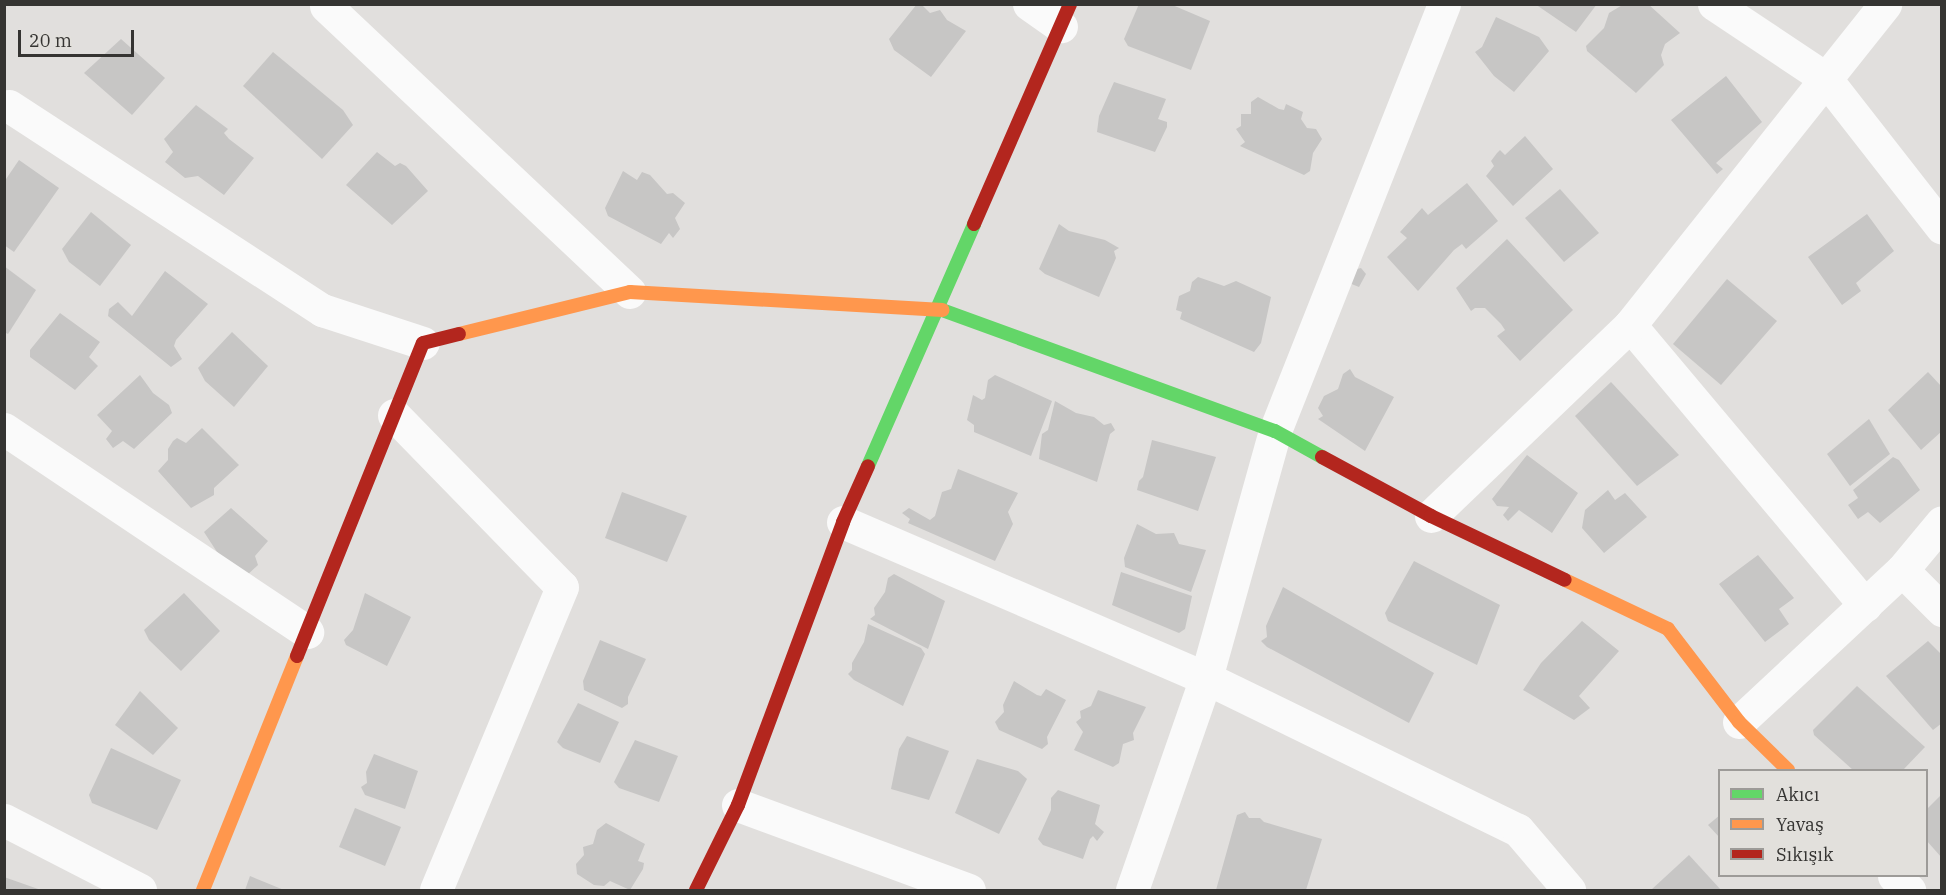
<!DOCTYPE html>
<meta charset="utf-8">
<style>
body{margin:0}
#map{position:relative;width:1946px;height:895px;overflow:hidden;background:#e1dfdd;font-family:"IBM Plex Serif",serif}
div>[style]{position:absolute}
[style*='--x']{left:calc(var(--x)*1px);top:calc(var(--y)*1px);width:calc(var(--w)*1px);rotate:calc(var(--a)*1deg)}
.building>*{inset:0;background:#c7c6c5}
.street>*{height:33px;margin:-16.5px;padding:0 16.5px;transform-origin:16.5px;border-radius:16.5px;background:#fafafa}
.fast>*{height:14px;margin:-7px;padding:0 7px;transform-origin:7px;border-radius:7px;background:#63d668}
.slow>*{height:14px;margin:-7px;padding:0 7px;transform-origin:7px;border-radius:7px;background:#ff974d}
.jam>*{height:14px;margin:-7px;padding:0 7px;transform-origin:7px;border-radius:7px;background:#b3261e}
span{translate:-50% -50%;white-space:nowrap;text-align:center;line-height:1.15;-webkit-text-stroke:4.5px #e2e0dc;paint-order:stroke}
.frame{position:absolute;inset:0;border:6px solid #353432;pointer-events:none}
.legend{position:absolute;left:1718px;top:769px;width:210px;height:108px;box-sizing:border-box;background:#e2e0dc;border:2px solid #9d9b98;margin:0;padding:8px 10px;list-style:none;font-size:18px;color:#353432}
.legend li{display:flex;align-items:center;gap:12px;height:30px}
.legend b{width:30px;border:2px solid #9d9b98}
.scale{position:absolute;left:18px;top:30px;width:116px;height:27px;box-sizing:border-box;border:3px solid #353432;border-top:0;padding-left:8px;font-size:18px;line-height:21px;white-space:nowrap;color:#353432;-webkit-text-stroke:4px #e2e0dc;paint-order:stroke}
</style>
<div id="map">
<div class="building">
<div style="clip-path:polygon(917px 4px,921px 4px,930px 13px,940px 10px,947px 20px,966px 31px,931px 77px,894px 50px,889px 39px)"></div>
<div style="clip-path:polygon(1139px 4px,1170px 4px,1210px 21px,1191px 70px,1128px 46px,1124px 39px)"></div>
<div style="clip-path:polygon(1535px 4px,1597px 4px,1576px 32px)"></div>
<div style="clip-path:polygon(1624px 4px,1648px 4px,1680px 33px,1665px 44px,1661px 55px,1664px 65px,1636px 93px,1587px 51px,1586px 46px,1604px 28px,1609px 13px)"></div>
<div style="clip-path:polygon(1496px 17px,1539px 37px,1549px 51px,1514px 92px,1494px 76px,1475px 52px,1482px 47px)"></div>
<div style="clip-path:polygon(121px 39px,165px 78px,132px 115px,84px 73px)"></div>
<div style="clip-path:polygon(273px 52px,343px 110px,353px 125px,322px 159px,243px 86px)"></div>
<div style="clip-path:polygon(1726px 76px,1762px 122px,1716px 163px,1723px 169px,1717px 174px,1671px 120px)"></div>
<div style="clip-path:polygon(1114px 82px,1166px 99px,1158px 119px,1167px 122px,1167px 127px,1155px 152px,1097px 132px,1099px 116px)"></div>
<div style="clip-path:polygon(1258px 97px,1279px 109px,1284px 110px,1286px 104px,1303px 112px,1301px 119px,1307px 128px,1316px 129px,1322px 139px,1313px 153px,1310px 171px,1304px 175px,1240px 146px,1245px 142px,1236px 129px,1241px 126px,1241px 114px,1251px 114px,1251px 102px)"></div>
<div style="clip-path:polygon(196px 105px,228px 129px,224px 133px,229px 139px,254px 158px,224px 195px,198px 176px,185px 178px,165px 162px,173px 152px,164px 139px)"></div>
<div style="clip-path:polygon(1525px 136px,1553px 169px,1513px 206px,1486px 176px,1494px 166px,1491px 161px,1497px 153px,1500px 150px,1505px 155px)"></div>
<div style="clip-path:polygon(377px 152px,395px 166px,400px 163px,406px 166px,428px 191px,392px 225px,346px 185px)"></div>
<div style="clip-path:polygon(19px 160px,59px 188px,14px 252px,4px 245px,4px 182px)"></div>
<div style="clip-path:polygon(623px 171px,637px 180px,642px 172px,650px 175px,667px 194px,673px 193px,685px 203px,675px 218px,680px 229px,673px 238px,669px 233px,661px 244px,608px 216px,605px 208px)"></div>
<div style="clip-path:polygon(1467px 183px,1498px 221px,1466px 249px,1462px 244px,1454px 250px,1418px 291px,1387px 257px,1407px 238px,1400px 232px,1422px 208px,1428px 215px)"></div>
<div style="clip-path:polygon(1560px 189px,1599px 233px,1564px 262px,1525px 218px)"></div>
<div style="clip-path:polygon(91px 212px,131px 245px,100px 286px,69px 262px,62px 249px)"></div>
<div style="clip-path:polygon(1867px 214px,1894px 251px,1856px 283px,1861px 291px,1842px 305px,1808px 257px)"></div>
<div style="clip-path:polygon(1059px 224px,1069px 231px,1105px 240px,1119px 248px,1114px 251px,1116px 258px,1099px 297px,1045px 274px,1039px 269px)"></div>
<div style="clip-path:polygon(1507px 239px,1573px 310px,1520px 361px,1497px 336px,1505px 330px,1501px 324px,1485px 308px,1475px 308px,1471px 311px,1456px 288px)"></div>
<div style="clip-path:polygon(4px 266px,36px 290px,8px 334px,4px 332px)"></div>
<div style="clip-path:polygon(1361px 268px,1366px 274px,1359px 287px,1349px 283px,1353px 270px)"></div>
<div style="clip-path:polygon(165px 271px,208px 304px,176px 340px,174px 346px,182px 359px,171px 367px,108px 316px,109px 309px,118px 302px,132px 316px)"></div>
<div style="clip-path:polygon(1198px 277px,1224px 286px,1236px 281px,1271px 297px,1261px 343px,1254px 352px,1180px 319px,1182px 312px,1176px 310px,1179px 296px,1190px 291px,1192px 282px)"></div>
<div style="clip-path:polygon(1727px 279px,1777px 321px,1721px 385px,1673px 344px)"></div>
<div style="clip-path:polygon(60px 313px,100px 342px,89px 357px,98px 366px,75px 390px,30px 357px,30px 350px)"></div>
<div style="clip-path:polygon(232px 332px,268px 366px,234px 407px,205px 381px,198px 368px)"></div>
<div style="clip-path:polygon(1350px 369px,1355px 377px,1394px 397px,1365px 451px,1318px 419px,1323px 416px,1318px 408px,1324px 396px,1338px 389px,1343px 374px)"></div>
<div style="clip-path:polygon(1928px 372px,1942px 387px,1942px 431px,1921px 450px,1888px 410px)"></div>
<div style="clip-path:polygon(140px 375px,153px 393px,169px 405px,172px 413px,134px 449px,123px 441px,113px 448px,106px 439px,112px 431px,97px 415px)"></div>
<div style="clip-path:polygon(995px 375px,1052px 401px,1031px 456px,974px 432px,974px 425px,967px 420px,973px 395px,982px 400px,985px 398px,988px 380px)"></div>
<div style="clip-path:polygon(1611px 382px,1679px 455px,1637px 486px,1575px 416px)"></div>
<div style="clip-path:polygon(1055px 401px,1076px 413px,1094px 417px,1104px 425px,1111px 423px,1115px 430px,1110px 434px,1097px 482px,1039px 459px,1042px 434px,1048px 430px)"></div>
<div style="clip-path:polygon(1869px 419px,1890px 454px,1850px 486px,1827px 454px)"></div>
<div style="clip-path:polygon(202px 428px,239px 465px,214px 488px,214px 495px,191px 508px,158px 471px,168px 460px,168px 449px,173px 441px,177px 438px,186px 443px)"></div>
<div style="clip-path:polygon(1152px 440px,1216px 457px,1198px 511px,1137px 490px,1139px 481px,1143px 477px)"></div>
<div style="clip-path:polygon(1527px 455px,1578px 493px,1552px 533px,1519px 510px,1508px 521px,1503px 515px,1509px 507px,1497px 506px,1492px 499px)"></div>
<div style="clip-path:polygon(1893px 457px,1899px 460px,1920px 490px,1880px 523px,1868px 512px,1858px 519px,1848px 505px,1858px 498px,1853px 490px)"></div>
<div style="clip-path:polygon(958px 469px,1018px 493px,1008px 512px,1013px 524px,995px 561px,908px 523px,910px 519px,902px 513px,909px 508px,930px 520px,935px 516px,942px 492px,951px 489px)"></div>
<div style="clip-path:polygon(1608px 490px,1615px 500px,1625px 493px,1647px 517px,1604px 553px,1582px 528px,1585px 510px)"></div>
<div style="clip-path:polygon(622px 492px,687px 516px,667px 562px,605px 538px)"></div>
<div style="clip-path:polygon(231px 508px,268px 541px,255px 556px,258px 565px,243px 579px,217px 552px,204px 532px)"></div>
<div style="clip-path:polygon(1137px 524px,1156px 534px,1174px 533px,1179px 544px,1206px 550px,1191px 592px,1125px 567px,1124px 558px)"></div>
<div style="clip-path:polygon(1758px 555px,1794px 598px,1779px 609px,1789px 624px,1765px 642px,1719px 584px)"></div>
<div style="clip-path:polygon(1414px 561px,1500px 605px,1477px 665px,1388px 621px,1385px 613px)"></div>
<div style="clip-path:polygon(1121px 572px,1192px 596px,1185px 629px,1179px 633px,1112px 605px)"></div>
<div style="clip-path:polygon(894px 574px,945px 601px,928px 649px,870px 619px,875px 615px,874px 608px,885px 592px,888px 578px)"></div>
<div style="clip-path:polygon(1283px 587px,1434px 673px,1409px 723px,1267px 647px,1261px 641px,1267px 637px,1266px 626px)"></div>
<div style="clip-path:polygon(184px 593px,220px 631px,181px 671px,149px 640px,144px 630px)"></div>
<div style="clip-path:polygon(365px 593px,411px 617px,387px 666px,346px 645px,344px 640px,353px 630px)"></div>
<div style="clip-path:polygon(1582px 621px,1619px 651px,1579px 696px,1590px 708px,1574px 720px,1523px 690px,1541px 663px)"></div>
<div style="clip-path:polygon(868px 624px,921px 648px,925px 654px,903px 706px,854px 680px,848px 674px,852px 670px,852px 663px,864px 642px)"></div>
<div style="clip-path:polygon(600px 640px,646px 659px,628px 697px,628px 704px,622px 708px,584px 690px,583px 681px)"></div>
<div style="clip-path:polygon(1928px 641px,1942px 655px,1942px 723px,1933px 730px,1886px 676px)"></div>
<div style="clip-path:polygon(1014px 681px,1037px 695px,1041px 696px,1046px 689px,1066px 700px,1047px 737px,1048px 744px,1042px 749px,999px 730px,995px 722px,1004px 712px,1003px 705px)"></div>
<div style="clip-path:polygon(1857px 686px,1925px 747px,1903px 770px,1853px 770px,1814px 735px,1813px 730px)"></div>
<div style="clip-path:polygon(1098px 690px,1146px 707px,1133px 733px,1134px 740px,1123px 744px,1119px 763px,1113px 767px,1074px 750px,1083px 732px,1076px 722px,1081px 718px,1080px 711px,1091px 706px)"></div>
<div style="clip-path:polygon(140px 691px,178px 728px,153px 755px,115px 725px)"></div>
<div style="clip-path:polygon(578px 703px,619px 722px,600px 763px,563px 748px,557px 742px)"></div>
<div style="clip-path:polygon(907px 736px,949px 751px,929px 800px,891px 789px,899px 749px)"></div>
<div style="clip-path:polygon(635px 740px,678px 756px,659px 802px,619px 788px,614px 782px)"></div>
<div style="clip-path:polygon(111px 748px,181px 780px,157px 830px,92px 803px,89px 795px)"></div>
<div style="clip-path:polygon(374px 754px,418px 771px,405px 809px,365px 795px,361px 787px,367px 783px,366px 772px)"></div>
<div style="clip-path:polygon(977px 759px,1018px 771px,1027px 779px,999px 834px,955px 813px)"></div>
<div style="clip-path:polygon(1058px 790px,1100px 805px,1095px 824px,1104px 832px,1097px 841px,1093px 836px,1090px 839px,1083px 859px,1043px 845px,1038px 839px,1051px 810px,1051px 798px)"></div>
<div style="clip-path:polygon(1942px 794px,1942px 858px,1926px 840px,1926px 810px)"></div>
<div style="clip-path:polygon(355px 808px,401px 827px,385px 866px,339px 847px)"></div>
<div style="clip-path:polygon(1245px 812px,1249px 818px,1260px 818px,1264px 822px,1322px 839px,1306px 890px,1216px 890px,1237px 815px)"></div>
<div style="clip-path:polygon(1720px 815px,1720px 838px,1708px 825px)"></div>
<div style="clip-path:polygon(606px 823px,645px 844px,638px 861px,644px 863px,643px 869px,630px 890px,610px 881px,604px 886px,594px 885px,577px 874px,576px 864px,584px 855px,583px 847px,593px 844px,597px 830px)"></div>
<div style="clip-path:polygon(1689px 855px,1721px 890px,1651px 890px)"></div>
<div style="clip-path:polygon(250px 876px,284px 890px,245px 890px)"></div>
<div style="clip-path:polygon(4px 877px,41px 890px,4px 890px)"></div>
</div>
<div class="street">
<div style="--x:1029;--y:4;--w:39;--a:35"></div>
<div style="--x:1714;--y:4;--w:133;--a:33.7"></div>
<div style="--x:1825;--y:78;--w:190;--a:52"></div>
<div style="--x:326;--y:6;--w:417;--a:43.3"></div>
<div style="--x:9;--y:106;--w:374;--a:33.1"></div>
<div style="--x:322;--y:310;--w:106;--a:18.1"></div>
<div style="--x:1630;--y:325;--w:366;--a:50"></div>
<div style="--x:394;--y:415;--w:240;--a:45.7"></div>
<div style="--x:562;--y:587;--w:328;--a:112.6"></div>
<div style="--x:4;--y:429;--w:365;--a:33.8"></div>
<div style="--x:1431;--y:516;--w:276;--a:-43.8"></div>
<div style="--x:1630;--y:325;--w:410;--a:-51.5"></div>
<div style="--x:843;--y:522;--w:395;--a:23.3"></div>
<div style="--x:1206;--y:678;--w:347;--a:26"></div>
<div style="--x:1518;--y:830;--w:79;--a:49.6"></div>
<div style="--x:1902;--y:570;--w:57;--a:45"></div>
<div style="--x:1739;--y:722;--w:223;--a:-43"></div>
<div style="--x:1902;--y:570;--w:62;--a:-50.2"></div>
<div style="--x:738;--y:805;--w:246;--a:20.2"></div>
<div style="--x:4;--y:820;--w:153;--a:27.2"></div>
<div style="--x:1894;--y:876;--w:21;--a:43"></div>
<div style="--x:1132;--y:890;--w:225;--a:-70.8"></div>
<div style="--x:1206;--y:678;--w:256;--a:-74.4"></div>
<div style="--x:1275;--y:431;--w:459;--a:-68.4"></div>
</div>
<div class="fast">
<div style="--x:942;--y:310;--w:354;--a:20"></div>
<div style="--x:1275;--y:431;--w:54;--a:29"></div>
<div style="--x:868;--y:466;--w:264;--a:-66.3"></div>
</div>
<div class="slow">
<div style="--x:459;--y:334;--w:176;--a:-13.8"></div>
<div style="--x:630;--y:292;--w:313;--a:3.3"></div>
<div style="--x:1565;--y:580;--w:114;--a:25.4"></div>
<div style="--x:1668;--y:629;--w:117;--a:52.6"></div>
<div style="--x:1739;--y:722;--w:69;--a:44.4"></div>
<div style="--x:203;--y:890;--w:252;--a:-68.1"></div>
</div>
<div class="jam">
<div style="--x:974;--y:224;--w:240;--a:-66.4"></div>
<div style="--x:1322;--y:457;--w:124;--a:28.4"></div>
<div style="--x:1431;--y:516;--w:148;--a:25.5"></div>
<div style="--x:297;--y:656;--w:337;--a:-68.1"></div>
<div style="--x:423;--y:343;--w:37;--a:-14"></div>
<div style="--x:696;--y:890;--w:95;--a:-63.7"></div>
<div style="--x:738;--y:805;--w:302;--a:-69.6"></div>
<div style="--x:843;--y:522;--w:61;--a:-65.9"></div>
</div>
<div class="frame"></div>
<ul class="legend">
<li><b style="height:8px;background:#63d668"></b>Akıcı</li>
<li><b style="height:8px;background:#ff974d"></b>Yavaş</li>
<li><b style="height:8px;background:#b3261e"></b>Sıkışık</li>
</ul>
<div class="scale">20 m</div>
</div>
